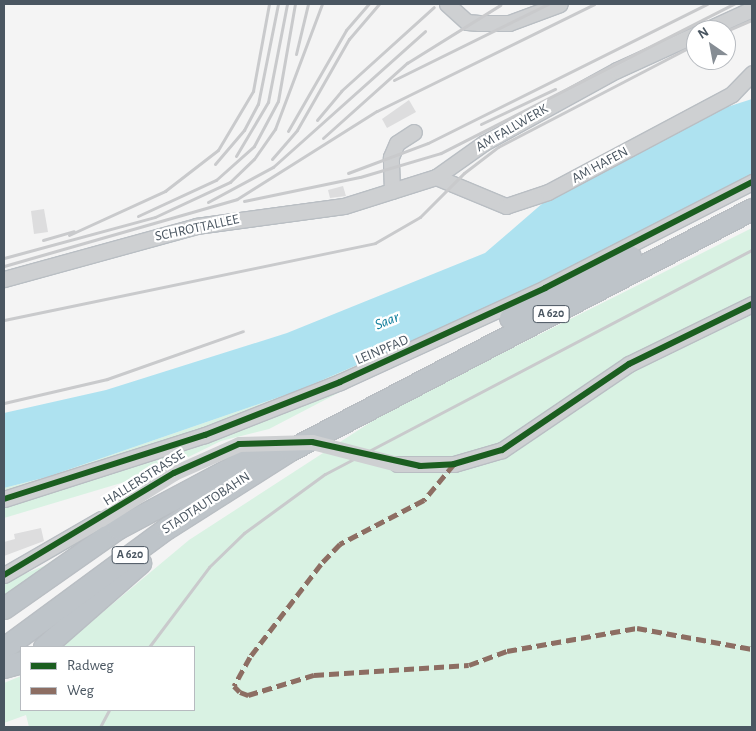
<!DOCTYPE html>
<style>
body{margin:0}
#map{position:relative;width:756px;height:731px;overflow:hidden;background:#f4f4f4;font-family:"Alegreya Sans",sans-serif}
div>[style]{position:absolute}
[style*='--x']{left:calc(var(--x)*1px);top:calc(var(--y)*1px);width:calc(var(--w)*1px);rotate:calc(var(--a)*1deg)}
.green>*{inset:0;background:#d9f2e3}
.water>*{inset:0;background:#aee2f0}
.building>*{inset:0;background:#ddddde}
.roads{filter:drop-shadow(1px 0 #b9bec3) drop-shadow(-1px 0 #b9bec3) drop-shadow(0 1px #b9bec3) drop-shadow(0 -1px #b9bec3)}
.minor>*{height:15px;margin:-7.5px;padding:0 7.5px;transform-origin:7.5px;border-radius:7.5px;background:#ced0d2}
.highway>*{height:21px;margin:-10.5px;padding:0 10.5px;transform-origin:10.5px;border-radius:10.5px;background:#bec4c9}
.rail>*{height:3px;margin:-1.5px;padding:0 1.5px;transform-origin:1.5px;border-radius:1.5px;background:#c9cacc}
.minor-bridge>*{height:15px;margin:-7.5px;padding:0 7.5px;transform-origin:7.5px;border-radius:7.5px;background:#ced0d2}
.quiet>*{height:5px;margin-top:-2.5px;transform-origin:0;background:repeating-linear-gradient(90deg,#8d6e63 0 10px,transparent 0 15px)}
.cycleway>*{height:6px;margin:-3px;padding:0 3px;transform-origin:3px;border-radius:3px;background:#1b5e20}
span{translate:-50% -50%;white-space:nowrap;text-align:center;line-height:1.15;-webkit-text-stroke:4.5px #fff;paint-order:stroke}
.shield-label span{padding:1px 4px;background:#fff;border:1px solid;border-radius:4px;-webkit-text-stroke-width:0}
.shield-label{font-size:12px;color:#4a5661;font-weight:700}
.street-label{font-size:14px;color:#4a5661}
.water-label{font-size:15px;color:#0c7c9b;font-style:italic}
.frame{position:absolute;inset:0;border:5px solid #4a5661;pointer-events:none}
.legend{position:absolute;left:20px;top:646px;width:175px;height:65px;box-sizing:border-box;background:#fff;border:1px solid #b7bbc0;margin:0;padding:6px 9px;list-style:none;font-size:15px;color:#4a5661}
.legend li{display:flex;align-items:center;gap:10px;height:25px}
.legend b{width:25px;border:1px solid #b7bbc0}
.north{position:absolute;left:686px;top:20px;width:50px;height:50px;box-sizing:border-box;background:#fff;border:1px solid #b7bbc0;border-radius:50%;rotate:327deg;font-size:14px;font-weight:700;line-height:20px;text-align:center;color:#4a5661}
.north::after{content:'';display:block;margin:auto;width:18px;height:22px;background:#868d94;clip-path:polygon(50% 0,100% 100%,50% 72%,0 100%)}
</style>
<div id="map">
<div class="green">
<div style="clip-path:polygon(752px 228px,752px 727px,29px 727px,26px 715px,4px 723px,4px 683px,21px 676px,21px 710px,194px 710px,194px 647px,61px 647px,189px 540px,391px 409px)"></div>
<div style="clip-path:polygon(561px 277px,269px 429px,221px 441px,158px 472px,4px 518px,4px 488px,47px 477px,297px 391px)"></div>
<div style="clip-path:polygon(76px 545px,4px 598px,4px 582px,44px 566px)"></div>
</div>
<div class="water">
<div style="clip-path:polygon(752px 99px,752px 175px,517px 296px,297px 391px,47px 477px,4px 488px,4px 413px,106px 390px,287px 333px,485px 253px,551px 196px,727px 107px)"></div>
</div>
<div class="building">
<div style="clip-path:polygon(409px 100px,416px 112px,387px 128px,382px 119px)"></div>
<div style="clip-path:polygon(343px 186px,346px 196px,330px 198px,328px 190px)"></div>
<div style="clip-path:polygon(44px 209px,48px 232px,34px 234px,31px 211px)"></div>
<div style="clip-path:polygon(41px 528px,44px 541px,4px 556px,4px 542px,15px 539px,14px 534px)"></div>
</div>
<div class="roads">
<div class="minor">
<div style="--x:447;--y:4;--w:27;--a:42"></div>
<div style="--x:467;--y:22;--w:12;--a:5"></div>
<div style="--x:479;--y:23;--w:30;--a:0"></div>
<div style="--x:509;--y:23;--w:54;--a:-20.4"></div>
<div style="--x:706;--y:30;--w:51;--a:-24.5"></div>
<div style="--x:436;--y:177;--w:76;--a:22.5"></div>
<div style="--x:506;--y:206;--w:44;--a:-18.4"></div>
<div style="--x:548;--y:192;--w:208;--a:-28"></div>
<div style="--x:732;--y:94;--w:29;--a:-46"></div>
<div style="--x:392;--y:191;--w:34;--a:-92"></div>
<div style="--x:391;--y:157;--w:15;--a:-67"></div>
<div style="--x:397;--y:143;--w:20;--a:-33"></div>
<div style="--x:4;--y:279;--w:199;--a:-15.4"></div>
<div style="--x:196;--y:226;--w:149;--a:-7.7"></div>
<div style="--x:344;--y:206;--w:96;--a:-17.5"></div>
<div style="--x:436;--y:177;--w:59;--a:-35.3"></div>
<div style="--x:484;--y:143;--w:152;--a:-28.8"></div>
<div style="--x:617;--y:70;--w:87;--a:-24.5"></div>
<div style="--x:397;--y:464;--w:57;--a:0"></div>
<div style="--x:454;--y:464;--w:50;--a:-16.3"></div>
<div style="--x:502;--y:450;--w:153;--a:-34.1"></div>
<div style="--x:629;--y:364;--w:137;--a:-26"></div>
<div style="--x:4;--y:499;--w:211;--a:-17.7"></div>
<div style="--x:205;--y:435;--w:145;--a:-21.4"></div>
<div style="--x:340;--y:382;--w:226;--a:-24.6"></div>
<div style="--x:545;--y:288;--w:233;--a:-27.1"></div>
<div style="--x:4;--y:575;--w:112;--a:-30"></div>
</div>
<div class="highway">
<div style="--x:510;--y:318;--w:135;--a:-27.3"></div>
<div style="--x:4;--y:608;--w:139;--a:-35.1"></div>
<div style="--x:118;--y:528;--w:162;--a:-28"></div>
<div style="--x:44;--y:647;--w:128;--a:-41.2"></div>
<div style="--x:4;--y:648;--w:202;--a:-36.4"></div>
<div style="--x:167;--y:528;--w:146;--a:-32.4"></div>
<div style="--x:290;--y:450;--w:521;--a:-27.55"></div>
<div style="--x:4;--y:667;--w:18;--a:-16"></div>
</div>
</div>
<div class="rail">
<div style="--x:726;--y:31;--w:28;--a:-23"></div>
<div style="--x:296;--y:54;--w:51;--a:-76.5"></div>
<div style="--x:394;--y:80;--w:172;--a:-26.3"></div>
<div style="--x:317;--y:120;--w:38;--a:-50"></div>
<div style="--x:341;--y:91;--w:125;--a:-42.1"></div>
<div style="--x:481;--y:124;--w:82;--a:-25.3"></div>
<div style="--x:288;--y:131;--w:116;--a:-60.1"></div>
<div style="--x:346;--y:30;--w:35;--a:-49"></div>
<div style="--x:323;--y:138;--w:113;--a:-41.8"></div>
<div style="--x:407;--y:63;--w:110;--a:-31.9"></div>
<div style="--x:236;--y:156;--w:63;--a:-59.3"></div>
<div style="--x:268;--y:102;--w:100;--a:-79"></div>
<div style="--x:272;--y:159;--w:38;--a:-49"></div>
<div style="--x:297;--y:130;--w:105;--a:-60.3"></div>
<div style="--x:349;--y:39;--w:46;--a:-49.4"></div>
<div style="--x:215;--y:164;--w:45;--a:-49.5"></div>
<div style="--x:244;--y:130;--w:30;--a:-62"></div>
<div style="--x:258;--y:104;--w:102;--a:-78.7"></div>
<div style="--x:348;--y:173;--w:85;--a:-20.6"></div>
<div style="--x:428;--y:143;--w:312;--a:-26.5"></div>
<div style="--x:244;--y:201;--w:118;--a:-11.7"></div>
<div style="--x:360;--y:177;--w:84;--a:-16.5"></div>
<div style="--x:441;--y:153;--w:329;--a:-27"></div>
<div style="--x:208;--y:202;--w:74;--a:-28.3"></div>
<div style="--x:273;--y:167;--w:204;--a:-41.8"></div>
<div style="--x:138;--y:216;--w:86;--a:-24.8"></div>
<div style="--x:216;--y:180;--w:51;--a:-41.8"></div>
<div style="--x:254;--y:146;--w:51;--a:-61.9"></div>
<div style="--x:278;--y:101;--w:98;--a:-80.1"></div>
<div style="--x:69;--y:235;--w:106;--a:-24.6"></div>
<div style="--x:165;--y:191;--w:67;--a:-37.7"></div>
<div style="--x:218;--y:150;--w:69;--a:-59.3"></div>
<div style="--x:253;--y:91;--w:88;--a:-79.6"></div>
<div style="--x:43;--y:240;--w:32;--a:-16"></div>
<div style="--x:4;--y:258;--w:156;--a:-15.2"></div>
<div style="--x:155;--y:217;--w:83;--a:-25"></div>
<div style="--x:230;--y:182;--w:33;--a:-44"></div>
<div style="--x:254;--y:159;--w:37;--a:-55"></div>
<div style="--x:275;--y:129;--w:134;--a:-69.4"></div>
<div style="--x:4;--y:266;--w:242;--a:-16"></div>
<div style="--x:237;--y:199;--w:165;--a:-32.2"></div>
<div style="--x:377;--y:111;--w:242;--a:-26.2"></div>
<div style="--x:4;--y:320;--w:379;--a:-11.7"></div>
<div style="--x:375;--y:243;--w:52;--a:-30"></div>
<div style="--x:420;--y:217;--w:62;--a:-45"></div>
<div style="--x:464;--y:173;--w:43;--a:-37.4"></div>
<div style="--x:498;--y:147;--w:223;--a:-27.5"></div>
<div style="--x:4;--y:403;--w:106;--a:-13.1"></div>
<div style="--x:107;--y:379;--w:144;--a:-19.4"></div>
<div style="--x:149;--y:647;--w:100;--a:-53.1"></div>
<div style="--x:209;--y:567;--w:49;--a:-44.2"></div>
<div style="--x:244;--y:533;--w:100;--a:-36.1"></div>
<div style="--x:325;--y:474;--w:482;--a:-27.7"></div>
<div style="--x:100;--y:727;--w:19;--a:-62"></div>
</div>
<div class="minor-bridge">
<div style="--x:101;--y:519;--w:86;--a:-32.2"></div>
<div style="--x:174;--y:473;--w:71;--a:-24"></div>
<div style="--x:239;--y:444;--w:73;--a:-1.6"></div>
<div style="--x:312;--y:442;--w:88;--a:14.5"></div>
</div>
<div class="quiet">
<div style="--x:454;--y:464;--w:47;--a:129.8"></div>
<div style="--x:424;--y:500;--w:95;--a:152.4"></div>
<div style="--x:340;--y:544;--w:28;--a:134"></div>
<div style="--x:321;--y:564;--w:117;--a:127.4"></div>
<div style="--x:250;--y:657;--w:33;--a:119"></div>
<div style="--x:234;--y:686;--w:8;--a:45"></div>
<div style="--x:240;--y:692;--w:9;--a:21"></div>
<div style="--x:248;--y:695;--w:69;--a:-16.9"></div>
<div style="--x:314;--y:675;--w:155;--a:-3.7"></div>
<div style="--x:469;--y:665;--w:40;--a:-20.2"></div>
<div style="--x:507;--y:651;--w:132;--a:-10"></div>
<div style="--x:637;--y:628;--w:117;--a:10.3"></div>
</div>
<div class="cycleway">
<div style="--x:4;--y:499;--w:211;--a:-17.7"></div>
<div style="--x:205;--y:435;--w:145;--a:-21.4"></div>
<div style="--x:340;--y:382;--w:226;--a:-24.6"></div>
<div style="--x:545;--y:288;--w:233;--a:-27.1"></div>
<div style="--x:4;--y:575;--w:198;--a:-31"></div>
<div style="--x:174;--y:473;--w:71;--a:-24"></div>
<div style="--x:239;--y:444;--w:73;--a:-1.6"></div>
<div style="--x:312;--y:442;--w:111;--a:12.5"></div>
<div style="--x:420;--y:466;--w:34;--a:-3"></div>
<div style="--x:454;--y:464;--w:50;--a:-16.3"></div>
<div style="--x:502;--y:450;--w:153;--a:-34.1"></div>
<div style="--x:629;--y:364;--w:137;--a:-26"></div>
</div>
<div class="shield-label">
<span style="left:551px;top:314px">A 620</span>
<span style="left:130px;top:555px">A 620</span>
</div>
<div class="street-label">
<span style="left:512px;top:128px;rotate:-30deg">AM FALLWERK</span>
<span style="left:600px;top:165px;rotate:-28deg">AM HAFEN</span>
<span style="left:197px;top:228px;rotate:-12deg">SCHROTTALLEE</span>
<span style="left:382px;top:350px;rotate:-23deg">LEINPFAD</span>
<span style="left:144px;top:478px;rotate:-32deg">HALLERSTRASSE</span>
<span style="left:206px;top:503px;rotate:-33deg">STADTAUTOBAHN</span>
</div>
<div class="water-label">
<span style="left:387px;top:321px;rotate:-22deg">Saar</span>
</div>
<div class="frame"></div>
<ul class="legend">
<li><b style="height:6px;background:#1b5e20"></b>Radweg</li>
<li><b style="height:6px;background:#8d6e63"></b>Weg</li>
</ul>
<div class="north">N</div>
</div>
